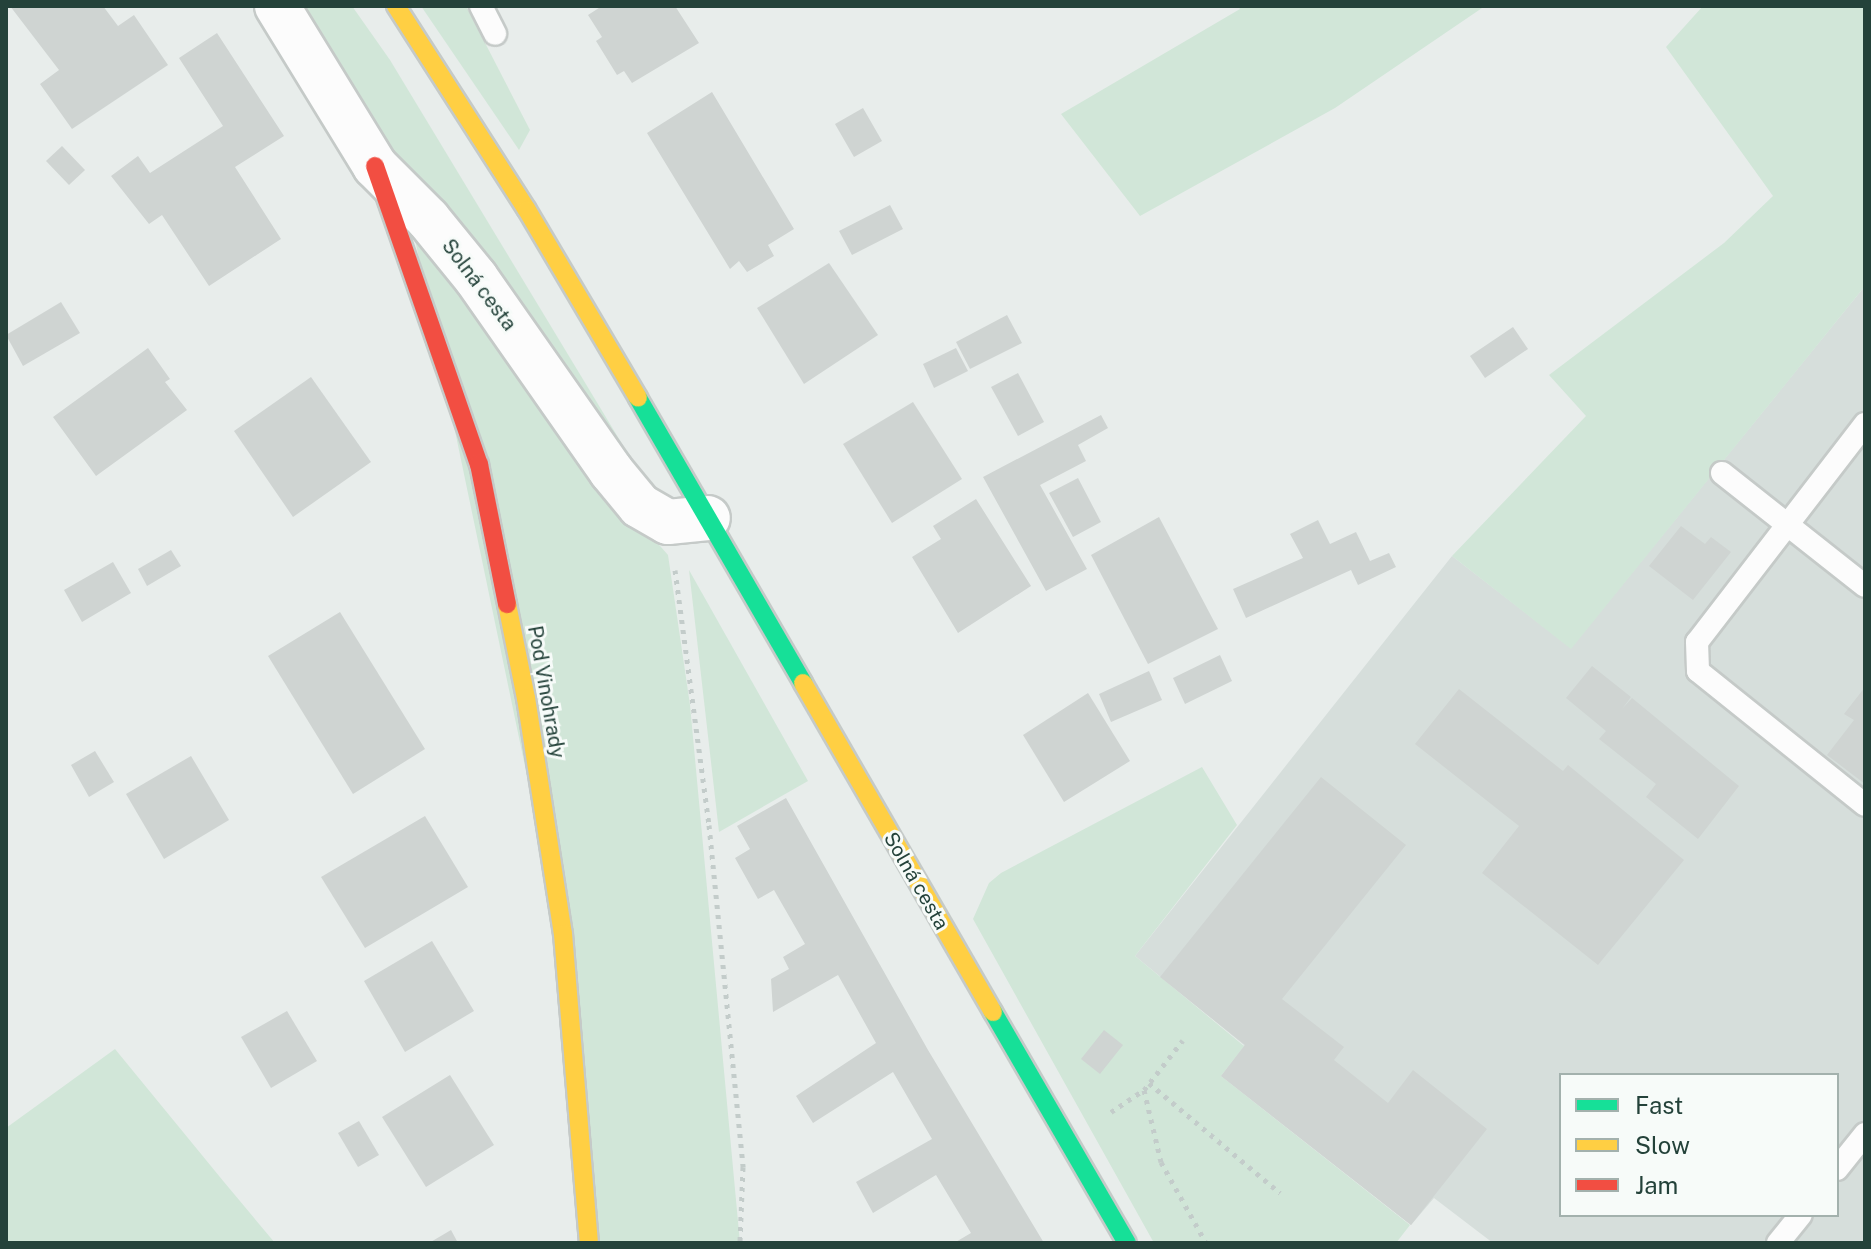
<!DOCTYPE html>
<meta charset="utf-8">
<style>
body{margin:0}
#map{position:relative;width:1871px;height:1249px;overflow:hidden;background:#e8edeb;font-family:"Public Sans",sans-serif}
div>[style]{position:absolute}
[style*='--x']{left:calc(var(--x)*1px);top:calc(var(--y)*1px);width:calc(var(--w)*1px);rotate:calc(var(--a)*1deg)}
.built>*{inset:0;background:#d6dedb}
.green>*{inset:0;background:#d1e6d8}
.building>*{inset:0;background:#cfd4d2}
.path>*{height:5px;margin-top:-2.5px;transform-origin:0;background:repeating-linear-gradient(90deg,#c3ccca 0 4px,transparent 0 10px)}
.roads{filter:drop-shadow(2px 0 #c5cac8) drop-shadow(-2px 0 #c5cac8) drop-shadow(0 2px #c5cac8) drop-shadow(0 -2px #c5cac8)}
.lane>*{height:22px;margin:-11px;padding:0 11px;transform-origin:11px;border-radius:11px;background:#fcfcfc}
.street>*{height:44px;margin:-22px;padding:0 22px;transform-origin:22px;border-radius:22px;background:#fcfcfc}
.fast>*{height:18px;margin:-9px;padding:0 9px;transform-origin:9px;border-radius:9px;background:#16e098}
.slow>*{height:18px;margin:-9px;padding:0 9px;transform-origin:9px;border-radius:9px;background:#ffcf43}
.jam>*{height:18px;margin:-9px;padding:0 9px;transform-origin:9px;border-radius:9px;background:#f24e42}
span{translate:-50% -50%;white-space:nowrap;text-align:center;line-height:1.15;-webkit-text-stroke:6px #f7fbf9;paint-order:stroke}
.street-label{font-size:20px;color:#24423a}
.frame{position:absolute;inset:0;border:8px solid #24423a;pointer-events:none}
.legend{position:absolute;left:1559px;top:1073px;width:280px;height:144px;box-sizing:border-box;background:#f7fbf9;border:2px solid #a3b1ad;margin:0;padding:10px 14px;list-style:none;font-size:24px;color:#24423a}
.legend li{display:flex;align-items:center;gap:16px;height:40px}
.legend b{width:40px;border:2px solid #a3b1ad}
</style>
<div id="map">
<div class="built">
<div style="clip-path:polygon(evenodd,1865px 286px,1865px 1243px,1493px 1243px,1434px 1198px,1411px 1225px,1221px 1076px,1244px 1045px,1135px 956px,1452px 556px,1571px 648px,1865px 286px,1561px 1075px,1837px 1075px,1837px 1215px,1561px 1215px,1561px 1075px)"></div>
</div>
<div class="green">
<div style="clip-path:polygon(295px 6px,352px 6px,390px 60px,636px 467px,627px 468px,425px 205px)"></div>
<div style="clip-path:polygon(421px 6px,466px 6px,530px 130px,519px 150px)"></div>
<div style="clip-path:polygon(1238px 6px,1485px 6px,1335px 108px,1140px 216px,1061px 114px,1240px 9px)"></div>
<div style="clip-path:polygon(1703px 6px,1865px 6px,1865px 286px,1571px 649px,1452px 556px,1586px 416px,1549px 375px,1724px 243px,1773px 196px,1666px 47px)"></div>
<div style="clip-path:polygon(412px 225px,598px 475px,668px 555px,690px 705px,740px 1243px,590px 1243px,565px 958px)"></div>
<div style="clip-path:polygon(689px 570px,808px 781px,719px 832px)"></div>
<div style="clip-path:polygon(1202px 767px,1237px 825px,1135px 956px,1244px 1046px,1221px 1076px,1410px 1225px,1396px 1243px,1154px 1243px,973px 919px,989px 883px,1001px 873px)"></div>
<div style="clip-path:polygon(115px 1049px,224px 1182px,275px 1243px,6px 1243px,6px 1128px)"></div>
</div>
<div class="building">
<div style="clip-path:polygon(10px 6px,103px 6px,118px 26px,134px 15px,168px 65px,72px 129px,40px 84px,59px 70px)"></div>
<div style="clip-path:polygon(602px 6px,675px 6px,699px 43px,632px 83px,624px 71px,617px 75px,596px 41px,602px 37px,588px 15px)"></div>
<div style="clip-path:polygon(217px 33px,284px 136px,235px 167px,281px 239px,209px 286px,162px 215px,149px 224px,111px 176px,138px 156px,150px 173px,223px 126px,179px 58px)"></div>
<div style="clip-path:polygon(712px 92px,794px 229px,768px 245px,774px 256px,747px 272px,739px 261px,730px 269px,647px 133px)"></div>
<div style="clip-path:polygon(863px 108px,882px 141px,854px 157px,835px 124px)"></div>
<div style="clip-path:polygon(62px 146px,85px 170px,69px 185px,46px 161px)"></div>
<div style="clip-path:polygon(890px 205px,903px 229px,852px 255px,839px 231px)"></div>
<div style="clip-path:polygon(829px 263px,878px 335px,804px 384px,757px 308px)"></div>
<div style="clip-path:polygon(61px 302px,80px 333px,23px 366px,6px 335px)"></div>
<div style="clip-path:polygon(1007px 315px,1022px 343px,970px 369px,956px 342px)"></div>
<div style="clip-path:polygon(1513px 327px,1528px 349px,1485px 378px,1470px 356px)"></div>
<div style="clip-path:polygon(148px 348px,170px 379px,165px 382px,187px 410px,96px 476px,53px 417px)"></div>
<div style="clip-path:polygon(956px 348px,968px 371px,934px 388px,923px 364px)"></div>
<div style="clip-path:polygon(1018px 373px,1044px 422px,1018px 436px,991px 387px)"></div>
<div style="clip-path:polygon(311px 377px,371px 462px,293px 517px,234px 431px)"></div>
<div style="clip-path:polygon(913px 402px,962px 479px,892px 523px,843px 444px)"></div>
<div style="clip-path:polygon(1101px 415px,1108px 428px,1078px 445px,1086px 461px,1040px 485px,1087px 569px,1046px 591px,983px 477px)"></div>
<div style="clip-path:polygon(1078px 478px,1101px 522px,1073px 537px,1049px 493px)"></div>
<div style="clip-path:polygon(976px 499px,1031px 586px,958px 633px,912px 557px,941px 539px,933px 526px)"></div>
<div style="clip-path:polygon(1159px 517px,1218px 629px,1148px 664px,1091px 555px)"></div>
<div style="clip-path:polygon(1318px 520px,1330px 544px,1356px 532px,1370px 561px,1389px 553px,1396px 567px,1358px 585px,1351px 570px,1246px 618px,1233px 589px,1303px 558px,1290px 534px)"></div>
<div style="clip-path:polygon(1681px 526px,1705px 544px,1711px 537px,1731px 552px,1693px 600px,1649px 566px)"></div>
<div style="clip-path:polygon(171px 550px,181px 566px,147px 586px,138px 569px)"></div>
<div style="clip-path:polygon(113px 562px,131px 593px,82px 622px,64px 590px)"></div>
<div style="clip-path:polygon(340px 612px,425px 749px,353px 794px,268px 656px)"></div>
<div style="clip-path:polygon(1220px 655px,1232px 681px,1185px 704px,1173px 678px)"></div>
<div style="clip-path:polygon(1592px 666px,1631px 697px,1622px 709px,1632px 698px,1739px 786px,1698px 839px,1646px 797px,1656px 784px,1599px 739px,1606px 731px,1566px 698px)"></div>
<div style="clip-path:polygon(1149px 671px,1162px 700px,1111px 722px,1099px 694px)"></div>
<div style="clip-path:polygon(1865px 687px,1865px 784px,1827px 755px,1854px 720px,1844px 714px)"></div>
<div style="clip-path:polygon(1459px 689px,1563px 771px,1568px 765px,1684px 860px,1598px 965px,1482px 873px,1519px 826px,1415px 744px)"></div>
<div style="clip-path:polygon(1088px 693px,1130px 761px,1064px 802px,1023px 735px)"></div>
<div style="clip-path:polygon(95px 751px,114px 782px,89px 797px,71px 765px)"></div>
<div style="clip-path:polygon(191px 756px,229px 820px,164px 859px,126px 794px)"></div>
<div style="clip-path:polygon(1321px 777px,1406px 845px,1282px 999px,1344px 1047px,1334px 1060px,1388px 1103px,1413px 1070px,1487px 1129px,1411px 1225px,1221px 1076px,1245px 1045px,1160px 977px)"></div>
<div style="clip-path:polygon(786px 798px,928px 1050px,1044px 1243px,954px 1243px,971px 1233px,936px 1175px,873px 1213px,856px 1182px,932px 1139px,893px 1072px,813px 1123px,796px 1096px,876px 1043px,838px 975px,773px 1012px,771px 979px,789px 969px,783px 957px,805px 944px,774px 890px,758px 899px,735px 858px,750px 849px,737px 826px)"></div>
<div style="clip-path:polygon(425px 816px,468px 887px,365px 948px,321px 877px)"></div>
<div style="clip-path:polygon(432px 941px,474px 1011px,405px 1052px,364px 981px)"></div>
<div style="clip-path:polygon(287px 1011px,317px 1061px,271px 1088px,241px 1037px)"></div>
<div style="clip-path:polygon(1104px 1030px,1123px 1045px,1100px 1074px,1081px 1059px)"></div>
<div style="clip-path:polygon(450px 1075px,494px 1145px,426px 1187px,382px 1117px)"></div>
<div style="clip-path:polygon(359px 1121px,379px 1155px,358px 1167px,338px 1133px)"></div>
<div style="clip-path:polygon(451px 1230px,458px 1243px,429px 1243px)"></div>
</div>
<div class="path">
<div style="--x:675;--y:570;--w:257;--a:82.4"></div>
<div style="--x:709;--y:825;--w:344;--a:84.3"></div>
<div style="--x:743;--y:1167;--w:76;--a:92.3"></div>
<div style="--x:1149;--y:1083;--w:171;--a:40"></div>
<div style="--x:1144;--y:1090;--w:74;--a:76.7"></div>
<div style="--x:1161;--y:1162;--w:93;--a:60.9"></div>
<div style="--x:1111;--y:1112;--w:40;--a:-34"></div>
<div style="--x:1144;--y:1090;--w:63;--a:-52"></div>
</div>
<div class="roads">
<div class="lane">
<div style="--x:481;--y:6;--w:31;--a:63"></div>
<div style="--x:1865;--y:424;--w:275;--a:127.6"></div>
<div style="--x:1697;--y:642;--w:29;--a:88"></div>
<div style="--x:1698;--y:671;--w:214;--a:38.7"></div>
<div style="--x:1722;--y:473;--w:182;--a:38.3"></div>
<div style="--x:1837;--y:1169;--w:45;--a:-51.3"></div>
<div style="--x:1778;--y:1243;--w:36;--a:-51"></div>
</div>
<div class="street">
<div style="--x:277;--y:6;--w:188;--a:58.5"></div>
<div style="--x:375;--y:166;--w:75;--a:45"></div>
<div style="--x:428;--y:219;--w:76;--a:50.9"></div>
<div style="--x:476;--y:278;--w:236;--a:55"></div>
<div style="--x:611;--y:471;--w:45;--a:50.4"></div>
<div style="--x:640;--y:506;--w:32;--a:30"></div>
<div style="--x:668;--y:522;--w:40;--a:-5.7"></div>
</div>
<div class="fast">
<div style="--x:638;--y:398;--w:329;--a:59.9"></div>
<div style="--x:993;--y:1012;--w:267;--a:59.9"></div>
</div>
<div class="slow">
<div style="--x:396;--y:6;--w:242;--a:57.3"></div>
<div style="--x:527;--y:210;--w:218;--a:59.4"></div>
<div style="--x:507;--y:604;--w:96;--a:78.6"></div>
<div style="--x:526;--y:698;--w:239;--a:81.1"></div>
<div style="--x:563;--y:934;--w:310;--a:85.2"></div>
<div style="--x:803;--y:683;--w:380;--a:60"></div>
</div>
<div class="jam">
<div style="--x:375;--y:166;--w:316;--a:70.8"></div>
<div style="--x:479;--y:464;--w:143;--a:78.7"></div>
</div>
</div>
<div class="street-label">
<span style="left:479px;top:285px;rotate:53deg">Solná cesta</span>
<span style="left:546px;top:692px;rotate:80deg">Pod Vinohrady</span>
<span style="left:916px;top:881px;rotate:60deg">Solná cesta</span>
</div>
<div class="frame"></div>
<ul class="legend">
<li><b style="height:10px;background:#16e098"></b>Fast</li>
<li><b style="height:10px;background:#ffcf43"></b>Slow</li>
<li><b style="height:10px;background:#f24e42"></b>Jam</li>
</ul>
</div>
